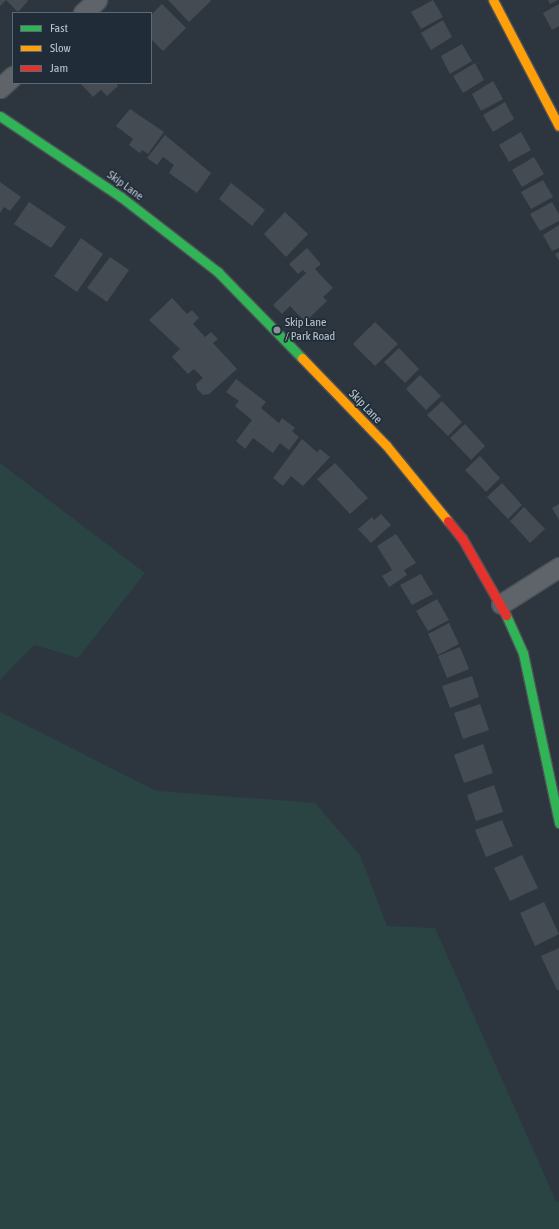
<!DOCTYPE html>
<style>
body{margin:0}
#map{position:relative;width:559px;height:1229px;overflow:hidden;background:#2d363e;font-family:"Asap Condensed",sans-serif}
div>[style]{position:absolute}
[style*='--x']{left:calc(var(--x)*1px);top:calc(var(--y)*1px);width:calc(var(--w)*1px);rotate:calc(var(--a)*1deg)}
.green>*{inset:0;background:#2a4343}
.building>*{inset:0;background:#444b52}
.roads{filter:drop-shadow(1px 0 #4c5258) drop-shadow(-1px 0 #4c5258) drop-shadow(0 1px #4c5258) drop-shadow(0 -1px #4c5258)}
.street>*{height:19px;margin:-9.5px;padding:0 9.5px;transform-origin:9.5px;border-radius:9.5px;background:#5e646a}
.fast>*{height:9px;margin:-4.5px;padding:0 4.5px;transform-origin:4.5px;border-radius:4.5px;background:#30b455}
.slow>*{height:9px;margin:-4.5px;padding:0 4.5px;transform-origin:4.5px;border-radius:4.5px;background:#ff9f0a}
.jam>*{height:9px;margin:-4.5px;padding:0 4.5px;transform-origin:4.5px;border-radius:4.5px;background:#e5322d}
.dots>*{width:11px;height:11px;translate:-50% -50%;box-sizing:border-box;border:2px solid #202d39;border-radius:50%}
span{translate:-50% -50%;white-space:nowrap;text-align:center;line-height:1.15;-webkit-text-stroke:3.5px #202d39;paint-order:stroke}
.street-label{font-size:12px;color:#b9c3cd}
.poi-label{font-size:12px;color:#b9c3cd}
.left{translate:0 -50%;text-align:left}
.legend{position:absolute;left:12px;top:12px;width:140px;height:72px;box-sizing:border-box;background:#202d39;border:1px solid #5d6974;margin:0;padding:5px 7px;list-style:none;font-size:12px;color:#b9c3cd}
.legend li{display:flex;align-items:center;gap:8px;height:20px}
.legend b{width:20px;border:1px solid #5d6974}
</style>
<div id="map">
<div class="green">
<div style="clip-path:polygon(0 463px,145px 573px,78px 658px,34px 645px,0 680px)"></div>
<div style="clip-path:polygon(0 712px,157px 791px,315px 803px,360px 855px,387px 926px,435px 928px,556px 1201px,559px 1202px,559px 1229px,0 1229px)"></div>
</div>
<div class="building">
<div style="clip-path:polygon(0 0,6px 0,0 6px)"></div>
<div style="clip-path:polygon(6px 0,27px 0,28px 1px,18px 12px)"></div>
<div style="clip-path:polygon(168px 0,210px 0,211px 1px,189px 22px)"></div>
<div style="clip-path:polygon(433px 0,443px 17px,421px 29px,411px 12px)"></div>
<div style="clip-path:polygon(548px 0,558px 0,550px 4px)"></div>
<div style="clip-path:polygon(162px 4px,186px 28px,163px 51px,151px 39px,151px 15px)"></div>
<div style="clip-path:polygon(559px 4px,559px 26px,552px 30px,543px 13px)"></div>
<div style="clip-path:polygon(443px 20px,452px 37px,431px 50px,421px 33px)"></div>
<div style="clip-path:polygon(462px 44px,472px 61px,450px 74px,441px 56px)"></div>
<div style="clip-path:polygon(475px 63px,484px 80px,463px 93px,453px 76px)"></div>
<div style="clip-path:polygon(493px 81px,503px 99px,481px 111px,472px 94px)"></div>
<div style="clip-path:polygon(80px 83px,116px 83px,118px 86px,107px 96px,101px 90px,93px 97px)"></div>
<div style="clip-path:polygon(505px 102px,514px 119px,493px 132px,483px 115px)"></div>
<div style="clip-path:polygon(130px 109px,164px 132px,148px 154px,142px 150px,140px 153px,129px 145px,133px 139px,116px 126px)"></div>
<div style="clip-path:polygon(521px 132px,531px 150px,509px 162px,499px 145px)"></div>
<div style="clip-path:polygon(165px 135px,211px 173px,197px 193px,169px 173px,174px 165px,163px 157px,157px 165px,147px 158px)"></div>
<div style="clip-path:polygon(534px 157px,544px 174px,522px 187px,512px 170px)"></div>
<div style="clip-path:polygon(543px 180px,553px 197px,531px 209px,521px 192px)"></div>
<div style="clip-path:polygon(0 182px,21px 197px,10px 211px,4px 207px,0 213px)"></div>
<div style="clip-path:polygon(231px 183px,265px 210px,252px 226px,219px 199px)"></div>
<div style="clip-path:polygon(29px 202px,66px 227px,51px 248px,14px 224px)"></div>
<div style="clip-path:polygon(552px 202px,559px 214px,559px 221px,540px 231px,530px 214px)"></div>
<div style="clip-path:polygon(285px 212px,308px 234px,286px 257px,264px 234px)"></div>
<div style="clip-path:polygon(559px 225px,559px 248px,552px 251px,543px 235px)"></div>
<div style="clip-path:polygon(81px 238px,103px 254px,77px 292px,54px 276px)"></div>
<div style="clip-path:polygon(307px 248px,321px 264px,315px 269px,333px 288px,323px 297px,327px 301px,305px 322px,290px 306px,282px 314px,273px 305px,306px 273px,303px 270px,298px 274px,289px 264px)"></div>
<div style="clip-path:polygon(559px 252px,559px 261px,555px 254px)"></div>
<div style="clip-path:polygon(110px 257px,129px 270px,107px 302px,87px 288px)"></div>
<div style="clip-path:polygon(172px 298px,187px 314px,192px 310px,199px 318px,193px 324px,205px 337px,211px 332px,218px 339px,213px 343px,237px 369px,209px 394px,203px 395px,197px 389px,196px 384px,203px 378px,194px 369px,188px 374px,172px 357px,180px 349px,149px 320px)"></div>
<div style="clip-path:polygon(375px 322px,398px 344px,375px 366px,353px 344px)"></div>
<div style="clip-path:polygon(399px 348px,419px 369px,405px 383px,384px 362px)"></div>
<div style="clip-path:polygon(420px 375px,441px 396px,426px 410px,406px 389px)"></div>
<div style="clip-path:polygon(236px 379px,266px 402px,261px 408px,279px 423px,282px 418px,295px 428px,292px 431px,299px 437px,289px 450px,280px 443px,273px 453px,253px 438px,245px 449px,236px 441px,252px 420px,235px 406px,239px 401px,226px 392px)"></div>
<div style="clip-path:polygon(442px 401px,462px 422px,448px 436px,427px 415px)"></div>
<div style="clip-path:polygon(465px 424px,485px 446px,471px 460px,450px 438px)"></div>
<div style="clip-path:polygon(302px 439px,317px 452px,320px 449px,330px 457px,303px 486px,291px 476px,283px 486px,273px 478px)"></div>
<div style="clip-path:polygon(480px 456px,500px 478px,486px 492px,465px 470px)"></div>
<div style="clip-path:polygon(335px 463px,368px 498px,350px 514px,317px 479px)"></div>
<div style="clip-path:polygon(502px 483px,522px 505px,508px 519px,487px 497px)"></div>
<div style="clip-path:polygon(559px 504px,559px 520px,552px 508px)"></div>
<div style="clip-path:polygon(524px 507px,545px 529px,530px 543px,510px 521px)"></div>
<div style="clip-path:polygon(381px 514px,391px 525px,371px 543px,358px 529px,372px 517px,374px 520px)"></div>
<div style="clip-path:polygon(396px 534px,416px 563px,404px 570px,407px 575px,389px 587px,382px 576px,392px 570px,377px 546px)"></div>
<div style="clip-path:polygon(421px 574px,433px 594px,412px 605px,400px 585px)"></div>
<div style="clip-path:polygon(437px 599px,449px 620px,428px 631px,416px 611px)"></div>
<div style="clip-path:polygon(449px 623px,459px 644px,438px 655px,428px 634px)"></div>
<div style="clip-path:polygon(460px 647px,469px 669px,447px 678px,438px 656px)"></div>
<div style="clip-path:polygon(472px 676px,479px 697px,450px 708px,442px 686px)"></div>
<div style="clip-path:polygon(480px 704px,489px 730px,463px 739px,454px 713px)"></div>
<div style="clip-path:polygon(483px 744px,493px 773px,464px 783px,454px 755px)"></div>
<div style="clip-path:polygon(494px 785px,503px 812px,476px 821px,467px 795px)"></div>
<div style="clip-path:polygon(502px 820px,513px 846px,486px 857px,475px 830px)"></div>
<div style="clip-path:polygon(522px 855px,538px 888px,510px 901px,494px 868px)"></div>
<div style="clip-path:polygon(544px 902px,559px 934px,535px 946px,520px 913px)"></div>
<div style="clip-path:polygon(559px 948px,559px 990px,557px 990px,541px 956px)"></div>
</div>
<div class="roads">
<div class="street">
<div style="--x:83;--y:13;--w:19;--a:-43"></div>
<div style="--x:0;--y:88;--w:18;--a:-43"></div>
<div style="--x:501;--y:604;--w:69;--a:-32.5"></div>
</div>
<div class="fast">
<div style="--x:0;--y:116;--w:146;--a:33.8"></div>
<div style="--x:121;--y:197;--w:123;--a:37.7"></div>
<div style="--x:218;--y:272;--w:120;--a:45.7"></div>
<div style="--x:506;--y:615;--w:42;--a:65.9"></div>
<div style="--x:523;--y:653;--w:174;--a:78"></div>
</div>
<div class="slow">
<div style="--x:493;--y:0;--w:142;--a:62.4"></div>
<div style="--x:302;--y:358;--w:121;--a:46"></div>
<div style="--x:386;--y:445;--w:98;--a:50.8"></div>
</div>
<div class="jam">
<div style="--x:448;--y:521;--w:22;--a:51"></div>
<div style="--x:462;--y:538;--w:89;--a:60.3"></div>
</div>
</div>
<div class="dots">
<div style="left:277px;top:330px;background:#88929b"></div>
</div>
<div class="street-label">
<span style="left:125px;top:186px;rotate:36deg">Skip Lane</span>
<span style="left:365px;top:407px;rotate:46deg">Skip Lane</span>
</div>
<div class="poi-label">
<span class="left" style="left:285px;top:330px">Skip Lane<br>/ Park Road</span>
</div>
<ul class="legend">
<li><b style="height:5px;background:#30b455"></b>Fast</li>
<li><b style="height:5px;background:#ff9f0a"></b>Slow</li>
<li><b style="height:5px;background:#e5322d"></b>Jam</li>
</ul>
</div>
